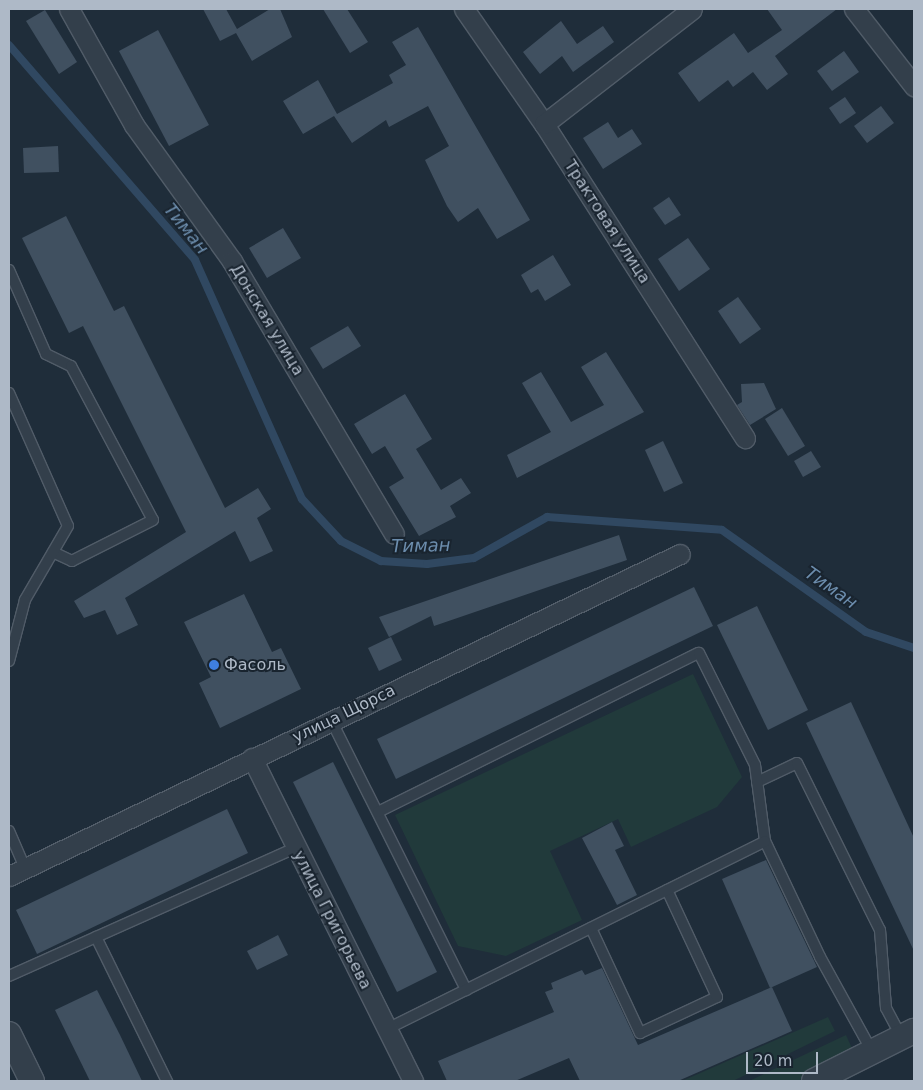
<!DOCTYPE html>
<meta charset="utf-8">
<style>
body{margin:0}
#map{position:relative;width:923px;height:1090px;overflow:hidden;background:#1f2d3a;font-family:"DejaVu Sans",sans-serif}
div>[style]{position:absolute}
[style*='--x']{left:calc(var(--x)*1px);top:calc(var(--y)*1px);width:calc(var(--w)*1px);rotate:calc(var(--a)*1deg)}
.green>*{inset:0;background:#213a3b}
.stream>*{height:8px;margin:-4px;padding:0 4px;transform-origin:4px;border-radius:4px;background:#304861}
.building>*{inset:0;background:#405060}
.roads{filter:drop-shadow(1px 0 #515c68) drop-shadow(-1px 0 #515c68) drop-shadow(0 1px #515c68) drop-shadow(0 -1px #515c68)}
.service>*{height:10px;margin:-5px;padding:0 5px;transform-origin:5px;border-radius:5px;background:#333f4b}
.minor>*{height:19px;margin:-9.5px;padding:0 9.5px;transform-origin:9.5px;border-radius:9.5px;background:#333f4b}
.tertiary>*{height:24px;margin:-12px;padding:0 12px;transform-origin:12px;border-radius:12px;background:#333f4b}
.dots>*{width:14px;height:14px;translate:-50% -50%;box-sizing:border-box;border:2px solid #19242f;border-radius:50%}
span{translate:-50% -50%;white-space:nowrap;text-align:center;line-height:1.15;-webkit-text-stroke:4px #19242f;paint-order:stroke}
.street-label{font-size:16px;color:#aeb9c7}
.poi-label{font-size:16px;color:#aeb9c7}
.left{translate:0 -50%;text-align:left}
.water-label{font-size:18px;color:#6c8dad;font-style:italic}
.frame{position:absolute;inset:0;border:10px solid #aeb9c7;pointer-events:none}
.scale{position:absolute;left:746px;top:1052px;width:72px;height:22px;box-sizing:border-box;border:2px solid #aeb9c7;border-top:0;padding-left:6px;font-size:15px;line-height:18px;white-space:nowrap;color:#aeb9c7;-webkit-text-stroke:4px #19242f;paint-order:stroke}
</style>
<div id="map">
<div class="green">
<div style="clip-path:polygon(693px 674px,742px 777px,717px 807px,631px 847px,618px 819px,550px 851px,582px 920px,506px 956px,458px 946px,395px 815px)"></div>
<div style="clip-path:polygon(828px 1017px,835px 1031px,733px 1081px,682px 1081px)"></div>
<div style="clip-path:polygon(846px 1035px,855px 1055px,798px 1081px,749px 1081px)"></div>
</div>
<div class="stream">
<div style="--x:9;--y:45;--w:284;--a:49.1"></div>
<div style="--x:195;--y:260;--w:262;--a:65.9"></div>
<div style="--x:302;--y:499;--w:57;--a:47.1"></div>
<div style="--x:341;--y:541;--w:45;--a:26.6"></div>
<div style="--x:381;--y:561;--w:46;--a:3.7"></div>
<div style="--x:427;--y:564;--w:47;--a:-7.3"></div>
<div style="--x:474;--y:558;--w:84;--a:-29.3"></div>
<div style="--x:547;--y:517;--w:175;--a:4.2"></div>
<div style="--x:722;--y:530;--w:176;--a:35.3"></div>
<div style="--x:866;--y:632;--w:51;--a:18.4"></div>
</div>
<div class="building">
<div style="clip-path:polygon(203px 9px,226px 9px,237px 29px,270px 9px,280px 9px,292px 37px,252px 61px,236px 33px,220px 41px)"></div>
<div style="clip-path:polygon(323px 9px,347px 9px,368px 42px,350px 53px)"></div>
<div style="clip-path:polygon(767px 9px,837px 9px,775px 56px,788px 74px,767px 90px,753px 72px,733px 87px,728px 80px,699px 102px,678px 73px,734px 33px,748px 53px,782px 30px)"></div>
<div style="clip-path:polygon(45px 10px,77px 62px,59px 74px,26px 21px)"></div>
<div style="clip-path:polygon(561px 21px,577px 44px,603px 26px,614px 42px,573px 72px,562px 56px,540px 74px,523px 52px)"></div>
<div style="clip-path:polygon(418px 27px,530px 220px,497px 239px,478px 208px,458px 222px,447px 206px,425px 160px,449px 146px,428px 106px,389px 127px,386px 120px,352px 143px,334px 116px,303px 134px,283px 101px,318px 80px,337px 114px,393px 83px,389px 75px,406px 65px,392px 42px)"></div>
<div style="clip-path:polygon(158px 30px,209px 125px,169px 146px,119px 51px)"></div>
<div style="clip-path:polygon(844px 51px,859px 72px,832px 91px,817px 71px)"></div>
<div style="clip-path:polygon(845px 97px,856px 113px,840px 124px,829px 108px)"></div>
<div style="clip-path:polygon(881px 106px,894px 123px,867px 143px,854px 126px)"></div>
<div style="clip-path:polygon(608px 122px,618px 138px,632px 129px,642px 144px,603px 169px,583px 138px)"></div>
<div style="clip-path:polygon(58px 146px,59px 172px,24px 173px,23px 148px)"></div>
<div style="clip-path:polygon(669px 197px,681px 215px,665px 225px,653px 208px)"></div>
<div style="clip-path:polygon(66px 216px,114px 311px,124px 306px,225px 508px,258px 488px,271px 509px,257px 518px,273px 551px,250px 562px,235px 531px,125px 598px,138px 625px,117px 635px,105px 610px,84px 618px,74px 601px,186px 532px,83px 326px,69px 333px,22px 238px)"></div>
<div style="clip-path:polygon(283px 228px,301px 258px,267px 278px,249px 248px)"></div>
<div style="clip-path:polygon(688px 238px,710px 269px,679px 291px,658px 259px)"></div>
<div style="clip-path:polygon(553px 255px,571px 285px,545px 301px,538px 289px,531px 293px,521px 275px)"></div>
<div style="clip-path:polygon(738px 297px,761px 329px,740px 344px,718px 311px)"></div>
<div style="clip-path:polygon(348px 326px,361px 346px,323px 369px,310px 348px)"></div>
<div style="clip-path:polygon(606px 352px,644px 412px,517px 478px,507px 455px,551px 432px,522px 383px,541px 372px,571px 422px,604px 405px,581px 367px)"></div>
<div style="clip-path:polygon(764px 383px,776px 409px,750px 425px,737px 405px,742px 402px,741px 384px)"></div>
<div style="clip-path:polygon(405px 394px,432px 439px,416px 449px,441px 490px,461px 478px,471px 493px,450px 506px,456px 517px,419px 536px,389px 487px,404px 478px,385px 446px,372px 454px,354px 424px)"></div>
<div style="clip-path:polygon(782px 408px,805px 446px,788px 456px,765px 419px)"></div>
<div style="clip-path:polygon(663px 441px,683px 483px,664px 492px,645px 450px)"></div>
<div style="clip-path:polygon(811px 451px,821px 467px,803px 477px,794px 461px)"></div>
<div style="clip-path:polygon(619px 535px,627px 560px,434px 626px,431px 616px,389px 637px,379px 617px)"></div>
<div style="clip-path:polygon(694px 587px,713px 626px,396px 779px,377px 739px)"></div>
<div style="clip-path:polygon(244px 594px,272px 652px,281px 648px,301px 689px,220px 728px,199px 683px,211px 677px,184px 622px)"></div>
<div style="clip-path:polygon(757px 606px,808px 710px,768px 730px,717px 625px)"></div>
<div style="clip-path:polygon(391px 637px,402px 660px,379px 671px,368px 648px)"></div>
<div style="clip-path:polygon(851px 702px,914px 838px,914px 951px,806px 723px)"></div>
<div style="clip-path:polygon(333px 762px,437px 972px,397px 992px,293px 782px)"></div>
<div style="clip-path:polygon(227px 809px,248px 853px,37px 954px,16px 910px)"></div>
<div style="clip-path:polygon(612px 822px,624px 846px,615px 850px,637px 895px,617px 905px,582px 838px)"></div>
<div style="clip-path:polygon(766px 860px,817px 967px,770px 988px,722px 879px)"></div>
<div style="clip-path:polygon(278px 935px,288px 955px,257px 970px,247px 951px)"></div>
<div style="clip-path:polygon(602px 968px,638px 1045px,772px 987px,792px 1031px,678px 1081px,580px 1081px,569px 1058px,515px 1081px,447px 1081px,438px 1061px,554px 1012px,545px 992px,553px 989px,551px 983px,582px 970px,585px 975px)"></div>
<div style="clip-path:polygon(97px 990px,120px 1035px,142px 1081px,90px 1081px,55px 1010px)"></div>
</div>
<div class="roads">
<div class="service">
<div style="--x:9;--y:270;--w:92;--a:66.2"></div>
<div style="--x:46;--y:354;--w:28;--a:26"></div>
<div style="--x:71;--y:366;--w:174;--a:62"></div>
<div style="--x:153;--y:520;--w:91;--a:153.2"></div>
<div style="--x:72;--y:561;--w:21;--a:-155"></div>
<div style="--x:9;--y:393;--w:145;--a:66.1"></div>
<div style="--x:68;--y:526;--w:86;--a:120.2"></div>
<div style="--x:25;--y:600;--w:63;--a:104.7"></div>
<div style="--x:331;--y:720;--w:302;--a:63.4"></div>
<div style="--x:757;--y:782;--w:44;--a:-25.4"></div>
<div style="--x:797;--y:763;--w:186;--a:63.6"></div>
<div style="--x:880;--y:930;--w:78;--a:85.6"></div>
<div style="--x:886;--y:1008;--w:34;--a:62"></div>
<div style="--x:378;--y:812;--w:358;--a:-26.4"></div>
<div style="--x:699;--y:653;--w:125;--a:63.4"></div>
<div style="--x:755;--y:765;--w:77;--a:82.5"></div>
<div style="--x:765;--y:841;--w:128;--a:64.6"></div>
<div style="--x:820;--y:957;--w:110;--a:61.1"></div>
<div style="--x:9;--y:831;--w:40;--a:66.6"></div>
<div style="--x:591;--y:928;--w:116;--a:65"></div>
<div style="--x:640;--y:1033;--w:85;--a:-25.1"></div>
<div style="--x:717;--y:997;--w:118;--a:-115"></div>
<div style="--x:96;--y:937;--w:161;--a:63.8"></div>
<div style="--x:9;--y:976;--w:313;--a:-24.1"></div>
<div style="--x:387;--y:1029;--w:422;--a:-26.4"></div>
</div>
<div class="minor">
<div style="--x:69;--y:9;--w:133;--a:60.7"></div>
<div style="--x:134;--y:125;--w:168;--a:54.2"></div>
<div style="--x:232;--y:261;--w:317;--a:59.3"></div>
<div style="--x:464;--y:9;--w:140;--a:55.2"></div>
<div style="--x:544;--y:124;--w:373;--a:57.4"></div>
<div style="--x:854;--y:9;--w:98;--a:52.1"></div>
<div style="--x:544;--y:124;--w:187;--a:-37.8"></div>
<div style="--x:252;--y:758;--w:361;--a:63.5"></div>
<div style="--x:9;--y:876;--w:744;--a:-25.64"></div>
</div>
<div class="tertiary">
<div style="--x:9;--y:1034;--w:52;--a:63.9"></div>
<div style="--x:814;--y:1081;--w:112;--a:-26.6"></div>
</div>
</div>
<div class="dots">
<div style="left:214px;top:665px;background:#3f7fe0"></div>
</div>
<div class="street-label">
<span style="left:607px;top:222px;rotate:57deg">Трактовая улица</span>
<span style="left:267px;top:320px;rotate:59deg">Донская улица</span>
<span style="left:344px;top:714px;rotate:-26deg">улица Щорса</span>
<span style="left:332px;top:920px;rotate:63deg">улица Григорьева</span>
</div>
<div class="poi-label">
<span class="left" style="left:224px;top:665px">Фасоль</span>
</div>
<div class="water-label">
<span style="left:186px;top:229px;rotate:51deg">Тиман</span>
<span style="left:421px;top:546px;rotate:-1deg">Тиман</span>
<span style="left:831px;top:588px;rotate:35deg">Тиман</span>
</div>
<div class="frame"></div>
<div class="scale">20 m</div>
</div>
